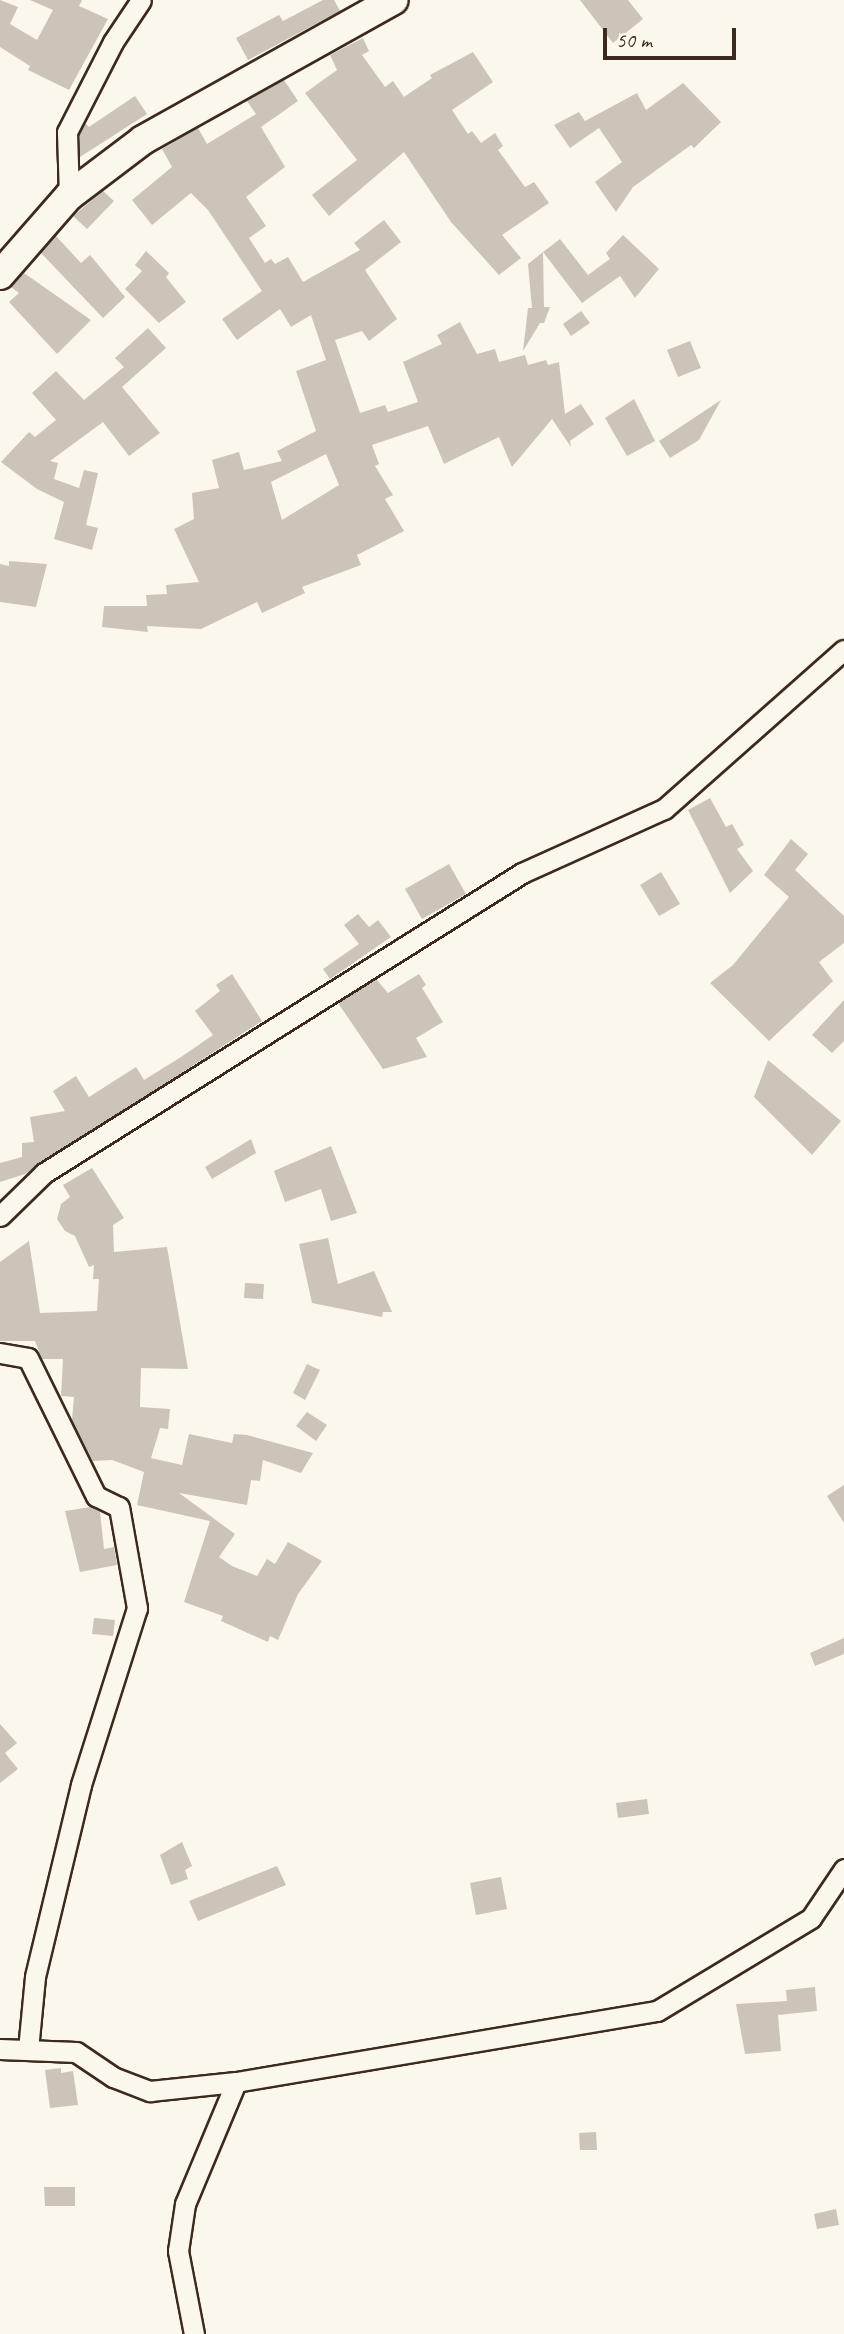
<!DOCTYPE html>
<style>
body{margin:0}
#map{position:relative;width:844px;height:2334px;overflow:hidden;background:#fbf7ec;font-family:Caveat,sans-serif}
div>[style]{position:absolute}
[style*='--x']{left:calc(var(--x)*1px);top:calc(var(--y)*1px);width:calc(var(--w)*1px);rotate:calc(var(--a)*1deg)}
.building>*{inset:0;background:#ccc4b9}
.roads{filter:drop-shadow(2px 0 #3b2a1e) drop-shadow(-2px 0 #3b2a1e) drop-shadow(0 2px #3b2a1e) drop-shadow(0 -2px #3b2a1e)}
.street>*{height:19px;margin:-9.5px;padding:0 9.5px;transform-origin:9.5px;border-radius:9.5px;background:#fbf7ec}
.secondary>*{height:28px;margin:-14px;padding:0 14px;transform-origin:14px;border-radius:14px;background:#fbf7ec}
span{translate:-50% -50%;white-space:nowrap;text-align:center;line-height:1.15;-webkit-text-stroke:5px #fbf7ec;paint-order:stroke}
.scale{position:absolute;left:603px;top:28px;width:133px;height:32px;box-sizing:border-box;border:4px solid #3b2a1e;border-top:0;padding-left:9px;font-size:21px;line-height:24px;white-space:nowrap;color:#3b2a1e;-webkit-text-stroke:5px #fbf7ec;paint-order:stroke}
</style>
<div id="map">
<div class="building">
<div style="clip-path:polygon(0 0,18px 7px,10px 24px,37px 40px,53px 10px,30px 0,82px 0,79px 6px,108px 19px,69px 90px,28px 70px,30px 66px,0 47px)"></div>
<div style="clip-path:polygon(323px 0,334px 0,340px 11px,248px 60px,236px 38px,279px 15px,283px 21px)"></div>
<div style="clip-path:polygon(580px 0,628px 0,643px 19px,613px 43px)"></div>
<div style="clip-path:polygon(363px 38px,369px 51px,362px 55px,385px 87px,393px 81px,404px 97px,432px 78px,430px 75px,473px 52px,493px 82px,452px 110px,468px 134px,472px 131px,481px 143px,495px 133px,503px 146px,498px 150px,525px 187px,534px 182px,549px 203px,502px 235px,521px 258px,499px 275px,451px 222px,404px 152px,329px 216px,312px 195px,357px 160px,305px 93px,337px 70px,330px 55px)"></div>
<div style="clip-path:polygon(evenodd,284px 80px,298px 101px,261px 127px,285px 167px,246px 197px,266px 226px,249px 238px,265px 263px,271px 259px,275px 264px,288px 257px,303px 282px,360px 250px,354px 243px,384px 220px,401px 242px,365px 270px,397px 319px,369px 341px,362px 331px,335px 340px,360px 413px,385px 405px,388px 412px,418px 402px,403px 362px,442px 344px,437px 335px,460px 322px,477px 354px,495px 349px,499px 362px,525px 355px,528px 365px,546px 360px,548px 365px,559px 362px,565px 414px,581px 404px,594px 424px,570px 441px,571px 447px,552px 419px,512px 467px,499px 437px,444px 464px,428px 426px,372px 445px,379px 464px,375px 466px,393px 495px,385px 499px,404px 531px,357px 555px,361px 565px,302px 587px,305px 593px,262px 613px,257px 602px,201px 629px,147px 626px,148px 632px,102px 627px,104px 606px,147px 606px,146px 595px,167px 594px,166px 585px,199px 582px,174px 529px,194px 519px,192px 493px,219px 488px,212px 460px,239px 452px,244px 470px,282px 461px,277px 451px,316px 431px,296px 371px,326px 360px,311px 315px,291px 327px,280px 309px,237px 340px,222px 319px,262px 291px,208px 210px,191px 193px,152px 225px,132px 200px,172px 167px,162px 149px,198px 128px,207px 144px,256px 114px,247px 101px,284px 80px,326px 454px,339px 485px,282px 520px,271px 482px,326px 454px)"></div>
<div style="clip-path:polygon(683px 83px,721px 122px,694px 148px,691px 145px,633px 187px,616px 212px,595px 182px,622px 162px,599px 128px,570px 148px,554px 125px,579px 112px,585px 121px,637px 93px,646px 110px)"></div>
<div style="clip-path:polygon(135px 96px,147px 114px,80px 157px,79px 135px,85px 123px,89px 127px)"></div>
<div style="clip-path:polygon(103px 191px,114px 201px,87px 229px,73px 216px)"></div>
<div style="clip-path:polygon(623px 235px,659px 269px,635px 298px,620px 276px,582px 303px,543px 252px,560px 239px,588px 275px,610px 259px,606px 253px)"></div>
<div style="clip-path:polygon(56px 236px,81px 263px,90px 255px,125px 297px,103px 318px,41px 253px)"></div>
<div style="clip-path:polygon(146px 251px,169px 273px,166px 277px,186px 302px,159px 323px,125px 289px,142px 271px,135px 265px)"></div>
<div style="clip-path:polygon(543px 252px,544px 307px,550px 307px,544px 323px,540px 323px,523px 351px,528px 308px,532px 308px,528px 264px)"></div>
<div style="clip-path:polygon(24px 273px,91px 320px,57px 354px,9px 302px,19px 293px,11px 287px)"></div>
<div style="clip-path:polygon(581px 311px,590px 323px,571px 336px,563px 324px)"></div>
<div style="clip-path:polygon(148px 328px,166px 348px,122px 387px,160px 433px,129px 456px,103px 422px,50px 461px,58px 463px,54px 479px,79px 488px,84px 470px,98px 473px,86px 525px,98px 528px,92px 550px,54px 539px,64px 502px,37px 489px,1px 462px,29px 432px,35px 437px,56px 420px,32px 393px,56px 371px,84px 400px,124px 367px,115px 358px)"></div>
<div style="clip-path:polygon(690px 341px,701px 368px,678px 377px,667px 350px)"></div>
<div style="clip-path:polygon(634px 399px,655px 441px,627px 456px,605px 418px)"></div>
<div style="clip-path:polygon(721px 400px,699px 440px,670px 458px,659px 441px)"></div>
<div style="clip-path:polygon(9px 561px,47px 564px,36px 607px,0 602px,0 564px,9px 566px)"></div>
<div style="clip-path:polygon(710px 798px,726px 827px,732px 824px,744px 845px,737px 849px,753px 871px,730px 893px,688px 810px)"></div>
<div style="clip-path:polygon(791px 839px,808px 854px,795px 870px,844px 916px,844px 943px,819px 962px,833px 981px,769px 1041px,710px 983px,733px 965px,789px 897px,764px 875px)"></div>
<div style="clip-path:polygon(449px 864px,466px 894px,422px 919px,405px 889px)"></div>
<div style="clip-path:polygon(661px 872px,680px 904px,659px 916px,640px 885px)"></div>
<div style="clip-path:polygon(358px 914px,369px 927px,378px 920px,391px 937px,330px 979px,323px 969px,359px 944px,344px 925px)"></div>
<div style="clip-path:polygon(232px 974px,262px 1021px,25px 1174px,0 1182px,0 1163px,22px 1157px,22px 1143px,34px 1142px,30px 1117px,65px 1111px,53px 1091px,76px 1076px,89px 1097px,136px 1067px,144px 1080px,181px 1057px,213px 1035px,195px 1011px,220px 991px,216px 985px)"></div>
<div style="clip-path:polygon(419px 974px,426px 985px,422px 988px,443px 1022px,416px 1038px,427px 1057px,383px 1069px,338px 1003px,376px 979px,388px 993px)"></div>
<div style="clip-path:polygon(844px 1000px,844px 1041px,832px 1053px,812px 1035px)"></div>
<div style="clip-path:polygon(768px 1060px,841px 1121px,812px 1155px,754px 1097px)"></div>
<div style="clip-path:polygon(251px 1139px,256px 1153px,212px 1179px,205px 1167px)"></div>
<div style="clip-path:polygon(331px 1146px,357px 1213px,331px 1221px,321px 1189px,285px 1202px,274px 1171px)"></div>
<div style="clip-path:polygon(92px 1168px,124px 1218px,113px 1225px,114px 1252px,167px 1247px,188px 1369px,141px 1368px,140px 1407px,170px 1409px,168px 1429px,160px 1428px,151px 1458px,182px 1465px,189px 1434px,232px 1443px,234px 1434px,247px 1435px,313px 1453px,301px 1473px,263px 1460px,260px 1481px,251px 1480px,247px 1505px,179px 1493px,235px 1534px,219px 1557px,232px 1566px,257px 1576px,267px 1559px,275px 1564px,288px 1542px,322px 1561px,298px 1594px,278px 1640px,270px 1636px,268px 1642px,221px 1621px,223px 1616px,184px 1602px,210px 1521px,137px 1505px,144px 1472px,112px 1460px,93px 1461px,72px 1420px,74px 1397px,61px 1396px,63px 1359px,42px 1359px,35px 1341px,0 1341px,0 1262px,29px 1241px,40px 1313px,97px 1311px,99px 1279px,93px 1279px,94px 1265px,89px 1267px,75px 1236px,65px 1231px,57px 1219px,61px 1204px,70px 1197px,63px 1185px)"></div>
<div style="clip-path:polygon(328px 1238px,338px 1284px,374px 1271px,392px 1312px,383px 1312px,382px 1317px,312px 1303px,299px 1244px)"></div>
<div style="clip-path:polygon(245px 1283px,264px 1284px,263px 1299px,244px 1298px)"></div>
<div style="clip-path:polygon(307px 1364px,320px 1370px,305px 1400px,293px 1393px)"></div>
<div style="clip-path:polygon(307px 1412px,327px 1425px,316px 1441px,296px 1426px)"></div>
<div style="clip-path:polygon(844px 1485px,844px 1523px,827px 1496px)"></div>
<div style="clip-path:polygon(91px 1507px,100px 1512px,104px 1549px,114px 1547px,117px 1565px,80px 1572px,65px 1511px)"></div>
<div style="clip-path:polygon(94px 1618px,115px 1620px,113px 1636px,92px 1634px)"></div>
<div style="clip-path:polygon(844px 1638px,844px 1654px,815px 1666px,810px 1653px)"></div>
<div style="clip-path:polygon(0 1724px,17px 1743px,5px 1753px,18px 1769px,0 1783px)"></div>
<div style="clip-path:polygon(647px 1799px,649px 1814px,618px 1818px,616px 1803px)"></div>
<div style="clip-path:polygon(182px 1842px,192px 1866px,185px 1870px,188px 1879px,171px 1885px,160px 1855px)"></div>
<div style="clip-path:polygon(277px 1866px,286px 1885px,198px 1921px,189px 1901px)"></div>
<div style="clip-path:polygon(501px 1877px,507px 1909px,476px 1915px,470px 1883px)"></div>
<div style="clip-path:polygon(815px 1987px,817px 2011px,778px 2015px,781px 2051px,745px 2054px,736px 2004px,787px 2001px,786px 1990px)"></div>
<div style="clip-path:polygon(61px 2068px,61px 2073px,73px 2071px,78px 2105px,50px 2108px,45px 2070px)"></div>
<div style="clip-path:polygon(596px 2132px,597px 2150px,580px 2150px,579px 2133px)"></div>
<div style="clip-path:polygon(44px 2187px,75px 2187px,75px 2206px,45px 2206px)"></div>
<div style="clip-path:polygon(836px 2209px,839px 2225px,817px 2229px,814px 2214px)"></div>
</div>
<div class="roads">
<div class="street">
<div style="--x:69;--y:196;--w:64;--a:-91.8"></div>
<div style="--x:67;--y:132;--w:101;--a:-62.9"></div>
<div style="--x:113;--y:42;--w:50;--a:-56.3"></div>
<div style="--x:0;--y:1216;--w:62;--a:-44.3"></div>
<div style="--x:44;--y:1173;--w:564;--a:-32.11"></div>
<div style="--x:522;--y:873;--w:156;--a:-24.3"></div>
<div style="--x:664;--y:809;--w:240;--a:-41.5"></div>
<div style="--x:0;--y:1353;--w:28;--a:10"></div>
<div style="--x:28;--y:1358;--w:154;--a:63.8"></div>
<div style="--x:96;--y:1496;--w:25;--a:26"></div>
<div style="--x:119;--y:1507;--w:103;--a:79.9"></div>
<div style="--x:137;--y:1608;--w:186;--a:107.6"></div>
<div style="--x:81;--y:1785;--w:197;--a:103.5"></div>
<div style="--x:35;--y:1977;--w:73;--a:95.5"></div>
<div style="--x:0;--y:2049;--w:76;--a:2.3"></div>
<div style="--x:76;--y:2052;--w:45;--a:34"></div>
<div style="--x:113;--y:2077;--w:40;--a:21"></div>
<div style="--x:150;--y:2091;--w:86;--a:-6"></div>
<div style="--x:236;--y:2082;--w:427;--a:-9.6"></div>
<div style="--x:657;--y:2011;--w:180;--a:-31.1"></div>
<div style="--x:811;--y:1918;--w:59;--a:-56"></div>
<div style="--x:194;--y:2334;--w:85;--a:-100.9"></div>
<div style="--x:178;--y:2251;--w:48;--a:-81.5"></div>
<div style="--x:185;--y:2204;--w:132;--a:-67.3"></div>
</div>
<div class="secondary">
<div style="--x:0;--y:275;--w:105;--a:-48.9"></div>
<div style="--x:69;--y:196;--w:93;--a:-37.1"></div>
<div style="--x:143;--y:140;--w:287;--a:-29.2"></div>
</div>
</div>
<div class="scale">50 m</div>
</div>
